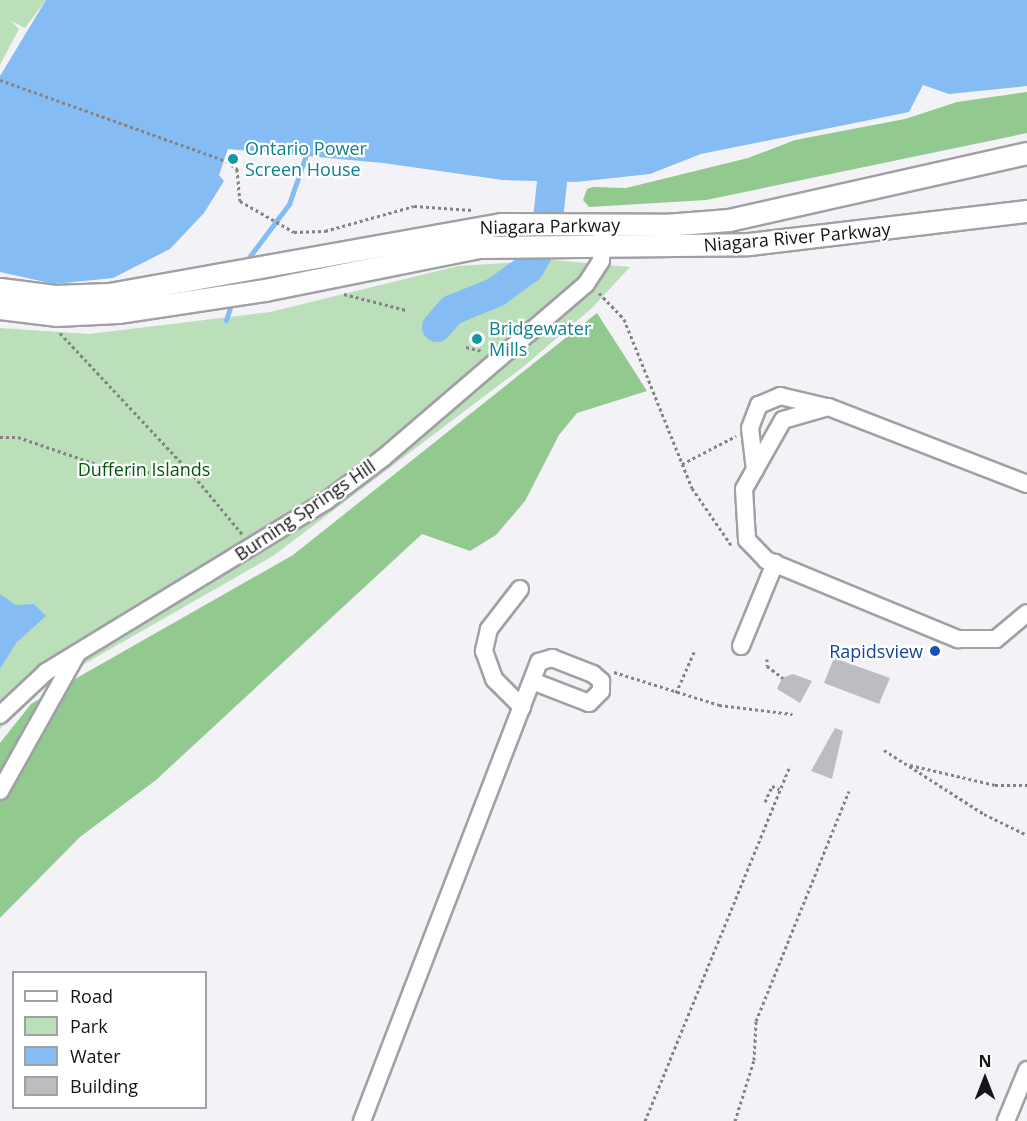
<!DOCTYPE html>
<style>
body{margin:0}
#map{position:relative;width:1027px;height:1121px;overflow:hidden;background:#f3f3f7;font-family:"Open Sans",sans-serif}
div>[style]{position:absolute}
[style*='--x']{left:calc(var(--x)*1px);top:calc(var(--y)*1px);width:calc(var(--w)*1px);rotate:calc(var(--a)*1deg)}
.green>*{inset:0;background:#bbdfb9}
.forest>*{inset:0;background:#91c98f}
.water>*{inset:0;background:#85bcf4}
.stream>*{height:5px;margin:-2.5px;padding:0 2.5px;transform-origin:2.5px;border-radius:2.5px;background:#85bcf4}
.river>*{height:30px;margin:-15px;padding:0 15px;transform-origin:15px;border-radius:15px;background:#85bcf4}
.building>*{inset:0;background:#bcbdc0}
.path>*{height:3px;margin-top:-1.5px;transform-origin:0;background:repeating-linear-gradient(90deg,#838386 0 3px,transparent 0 6px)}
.roads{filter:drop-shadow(2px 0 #a0a1a4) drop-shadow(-2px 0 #a0a1a4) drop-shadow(0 2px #a0a1a4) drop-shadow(0 -2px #a0a1a4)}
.minor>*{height:16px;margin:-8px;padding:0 8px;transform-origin:8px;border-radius:8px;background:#fff}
.major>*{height:21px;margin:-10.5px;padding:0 10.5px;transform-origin:10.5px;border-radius:10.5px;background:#fff}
.dots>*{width:16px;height:16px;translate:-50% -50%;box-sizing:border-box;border:3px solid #fff;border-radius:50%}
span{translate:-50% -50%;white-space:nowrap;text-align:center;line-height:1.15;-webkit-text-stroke:4.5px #fff;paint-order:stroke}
.culture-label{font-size:18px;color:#0d838f}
.left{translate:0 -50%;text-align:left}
.street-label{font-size:18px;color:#151516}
.park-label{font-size:18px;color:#00560a}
.transit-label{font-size:18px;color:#164399}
.right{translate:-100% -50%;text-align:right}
.legend{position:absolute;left:12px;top:971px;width:195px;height:138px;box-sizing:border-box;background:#fff;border:2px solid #a1a1a2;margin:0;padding:8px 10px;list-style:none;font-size:18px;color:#151516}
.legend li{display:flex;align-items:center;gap:12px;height:30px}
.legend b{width:30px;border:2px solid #a1a1a2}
.north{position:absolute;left:955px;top:1049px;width:60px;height:60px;-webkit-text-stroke:4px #fff;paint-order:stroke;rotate:0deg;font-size:16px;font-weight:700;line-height:24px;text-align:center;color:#151516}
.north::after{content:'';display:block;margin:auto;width:21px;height:27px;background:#151516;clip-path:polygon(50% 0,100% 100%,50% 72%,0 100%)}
</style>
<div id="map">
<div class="green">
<div style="clip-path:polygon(0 0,46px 0,25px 28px,11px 21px,19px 29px,0 65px)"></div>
<div style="clip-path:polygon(553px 260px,630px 267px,592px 308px,523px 367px,273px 556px,23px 699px,0 729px,0 328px,89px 334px,270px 312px,458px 266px)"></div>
</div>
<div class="forest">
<div style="clip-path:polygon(1027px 92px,1027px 133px,706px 200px,589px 207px,583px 200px,587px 189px,593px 187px,626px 188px,748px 158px,795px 140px,905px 119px,957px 102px)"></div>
<div style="clip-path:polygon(597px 313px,647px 391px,577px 413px,559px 435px,525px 501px,496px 535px,470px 551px,422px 534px,156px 780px,80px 837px,0 918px,0 743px,31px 704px,293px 555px)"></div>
</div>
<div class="water">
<div style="clip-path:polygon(46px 0,1027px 0,1027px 86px,949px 94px,923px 85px,909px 112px,701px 154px,650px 174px,576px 182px,503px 180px,383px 163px,228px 149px,219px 175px,224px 181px,204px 213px,170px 249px,113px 278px,54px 284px,0 272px,0 76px)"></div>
<div style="clip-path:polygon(0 594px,16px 605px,34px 604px,46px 616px,16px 643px,0 669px)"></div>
</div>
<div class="stream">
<div style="--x:244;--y:264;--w:75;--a:-53.1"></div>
<div style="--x:289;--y:204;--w:52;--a:-70.9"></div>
<div style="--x:226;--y:320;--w:20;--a:-72"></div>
</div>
<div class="river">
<div style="--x:437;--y:327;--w:23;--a:-49"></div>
<div style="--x:452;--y:310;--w:48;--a:-22.2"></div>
<div style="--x:496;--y:292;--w:41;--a:-36"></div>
<div style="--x:529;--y:268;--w:34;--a:-60"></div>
<div style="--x:546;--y:238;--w:56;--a:-83.9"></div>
</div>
<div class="building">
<div style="clip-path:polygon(834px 658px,890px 678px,879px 704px,824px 683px)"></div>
<div style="clip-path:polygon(793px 674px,812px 681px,800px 703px,777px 689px,782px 678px)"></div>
<div style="clip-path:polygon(835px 728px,843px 731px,832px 779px,811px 771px)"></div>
</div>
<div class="path">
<div style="--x:0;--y:80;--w:240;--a:19.7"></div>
<div style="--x:226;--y:161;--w:14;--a:36"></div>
<div style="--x:237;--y:169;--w:32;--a:85"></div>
<div style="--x:240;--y:201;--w:62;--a:29.9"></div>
<div style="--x:294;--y:232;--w:31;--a:-2"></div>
<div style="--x:325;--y:231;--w:92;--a:-15.7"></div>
<div style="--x:414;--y:206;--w:58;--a:3.9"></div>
<div style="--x:599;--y:293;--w:36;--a:46"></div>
<div style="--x:624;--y:319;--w:182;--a:68.1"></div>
<div style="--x:692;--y:488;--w:69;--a:55.6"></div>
<div style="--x:344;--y:294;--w:64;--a:14.5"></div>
<div style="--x:60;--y:333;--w:195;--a:46.9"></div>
<div style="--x:466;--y:347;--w:16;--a:14"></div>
<div style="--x:0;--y:437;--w:18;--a:0"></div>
<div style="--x:18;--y:437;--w:110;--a:19.1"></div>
<div style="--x:122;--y:473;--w:56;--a:-2"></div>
<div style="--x:178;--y:471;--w:17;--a:17"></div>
<div style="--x:194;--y:476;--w:77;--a:50.3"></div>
<div style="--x:682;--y:464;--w:61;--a:-27.4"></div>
<div style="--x:767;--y:659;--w:7;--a:90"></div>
<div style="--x:767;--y:666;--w:20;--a:37"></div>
<div style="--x:614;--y:672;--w:110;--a:17.4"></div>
<div style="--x:719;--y:705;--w:74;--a:7"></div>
<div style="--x:676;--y:693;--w:45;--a:-66.3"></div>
<div style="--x:884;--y:750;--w:119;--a:32.6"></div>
<div style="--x:984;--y:814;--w:48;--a:26"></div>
<div style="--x:910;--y:765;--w:87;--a:13.2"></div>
<div style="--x:995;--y:785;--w:32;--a:0"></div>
<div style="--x:765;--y:802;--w:17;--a:-66"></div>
<div style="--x:772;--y:786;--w:8;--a:23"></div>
<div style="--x:645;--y:1121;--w:384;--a:-67.8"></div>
<div style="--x:735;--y:1121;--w:64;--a:-72.7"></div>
<div style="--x:754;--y:1060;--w:39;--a:-87"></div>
<div style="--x:756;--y:1021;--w:248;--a:-68"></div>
</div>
<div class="roads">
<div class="minor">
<div style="--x:755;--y:470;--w:42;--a:-96.8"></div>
<div style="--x:750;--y:428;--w:25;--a:-69"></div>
<div style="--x:759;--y:405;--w:23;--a:-23"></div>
<div style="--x:780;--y:396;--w:48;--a:13.2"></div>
<div style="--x:1027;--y:484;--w:213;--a:-158.8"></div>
<div style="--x:828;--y:407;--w:47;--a:163.9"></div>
<div style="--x:783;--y:420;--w:79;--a:119.5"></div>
<div style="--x:744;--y:489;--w:51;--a:86.6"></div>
<div style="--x:747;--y:540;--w:28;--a:46"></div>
<div style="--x:766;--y:560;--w:208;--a:22.4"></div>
<div style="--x:958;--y:639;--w:38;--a:0"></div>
<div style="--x:996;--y:639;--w:40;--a:-40"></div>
<div style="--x:520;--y:589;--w:51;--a:127.8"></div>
<div style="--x:489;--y:629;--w:23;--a:103"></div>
<div style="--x:484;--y:651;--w:30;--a:70"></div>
<div style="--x:494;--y:679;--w:40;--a:45"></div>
<div style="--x:741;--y:646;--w:90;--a:-67.7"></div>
<div style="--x:0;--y:715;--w:63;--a:-43.1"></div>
<div style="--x:46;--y:672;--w:328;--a:-31.4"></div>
<div style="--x:326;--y:501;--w:71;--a:-37"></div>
<div style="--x:383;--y:458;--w:267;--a:-40.6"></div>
<div style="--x:586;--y:284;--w:27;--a:-57"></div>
<div style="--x:601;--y:261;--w:27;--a:-88"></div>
<div style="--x:0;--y:791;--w:157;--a:-60.7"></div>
<div style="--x:362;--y:1121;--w:139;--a:-69"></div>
<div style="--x:412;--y:991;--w:353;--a:-68.9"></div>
<div style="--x:539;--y:662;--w:14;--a:-17"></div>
<div style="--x:552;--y:658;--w:44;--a:21.3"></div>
<div style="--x:593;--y:674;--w:11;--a:41"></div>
<div style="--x:601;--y:681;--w:10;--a:90"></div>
<div style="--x:601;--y:691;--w:17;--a:135"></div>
<div style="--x:589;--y:703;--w:61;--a:-158.9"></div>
<div style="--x:1006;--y:1121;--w:55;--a:-67.6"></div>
</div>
<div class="major">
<div style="--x:0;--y:289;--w:55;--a:7.3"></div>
<div style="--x:55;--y:296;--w:54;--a:-2.1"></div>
<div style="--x:109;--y:294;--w:398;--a:-10.1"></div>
<div style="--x:501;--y:224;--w:164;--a:0.3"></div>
<div style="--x:665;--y:225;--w:64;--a:-4.5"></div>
<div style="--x:729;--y:220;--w:305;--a:-12.7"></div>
<div style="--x:0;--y:308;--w:56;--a:7.1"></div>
<div style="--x:56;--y:315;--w:62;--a:-2.8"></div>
<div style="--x:118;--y:312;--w:149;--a:-8.5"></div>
<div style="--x:265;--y:290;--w:218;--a:-11.4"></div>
<div style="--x:479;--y:247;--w:270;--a:-0.6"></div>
<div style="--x:749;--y:244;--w:280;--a:-6.8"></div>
</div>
</div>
<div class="dots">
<div style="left:233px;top:159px;background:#0f9aa8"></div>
<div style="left:477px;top:339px;background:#0f9aa8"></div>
<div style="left:935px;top:651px;background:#1a4fb4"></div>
</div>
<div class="culture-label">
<span class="left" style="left:245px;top:159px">Ontario Power<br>Screen House</span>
<span class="left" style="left:489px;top:339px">Bridgewater<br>Mills</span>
</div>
<div class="street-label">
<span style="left:550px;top:226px;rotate:-1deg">Niagara Parkway</span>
<span style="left:797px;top:237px;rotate:-5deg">Niagara River Parkway</span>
<span style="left:305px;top:510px;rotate:-34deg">Burning Springs Hill</span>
</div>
<div class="park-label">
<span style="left:144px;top:469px">Dufferin Islands</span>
</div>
<div class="transit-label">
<span class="right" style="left:923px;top:651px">Rapidsview</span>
</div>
<ul class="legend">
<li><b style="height:8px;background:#fff"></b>Road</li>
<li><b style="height:16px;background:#bbdfb9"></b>Park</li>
<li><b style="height:16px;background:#85bcf4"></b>Water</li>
<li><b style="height:16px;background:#bcbdc0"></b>Building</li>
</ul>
<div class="north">N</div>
</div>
